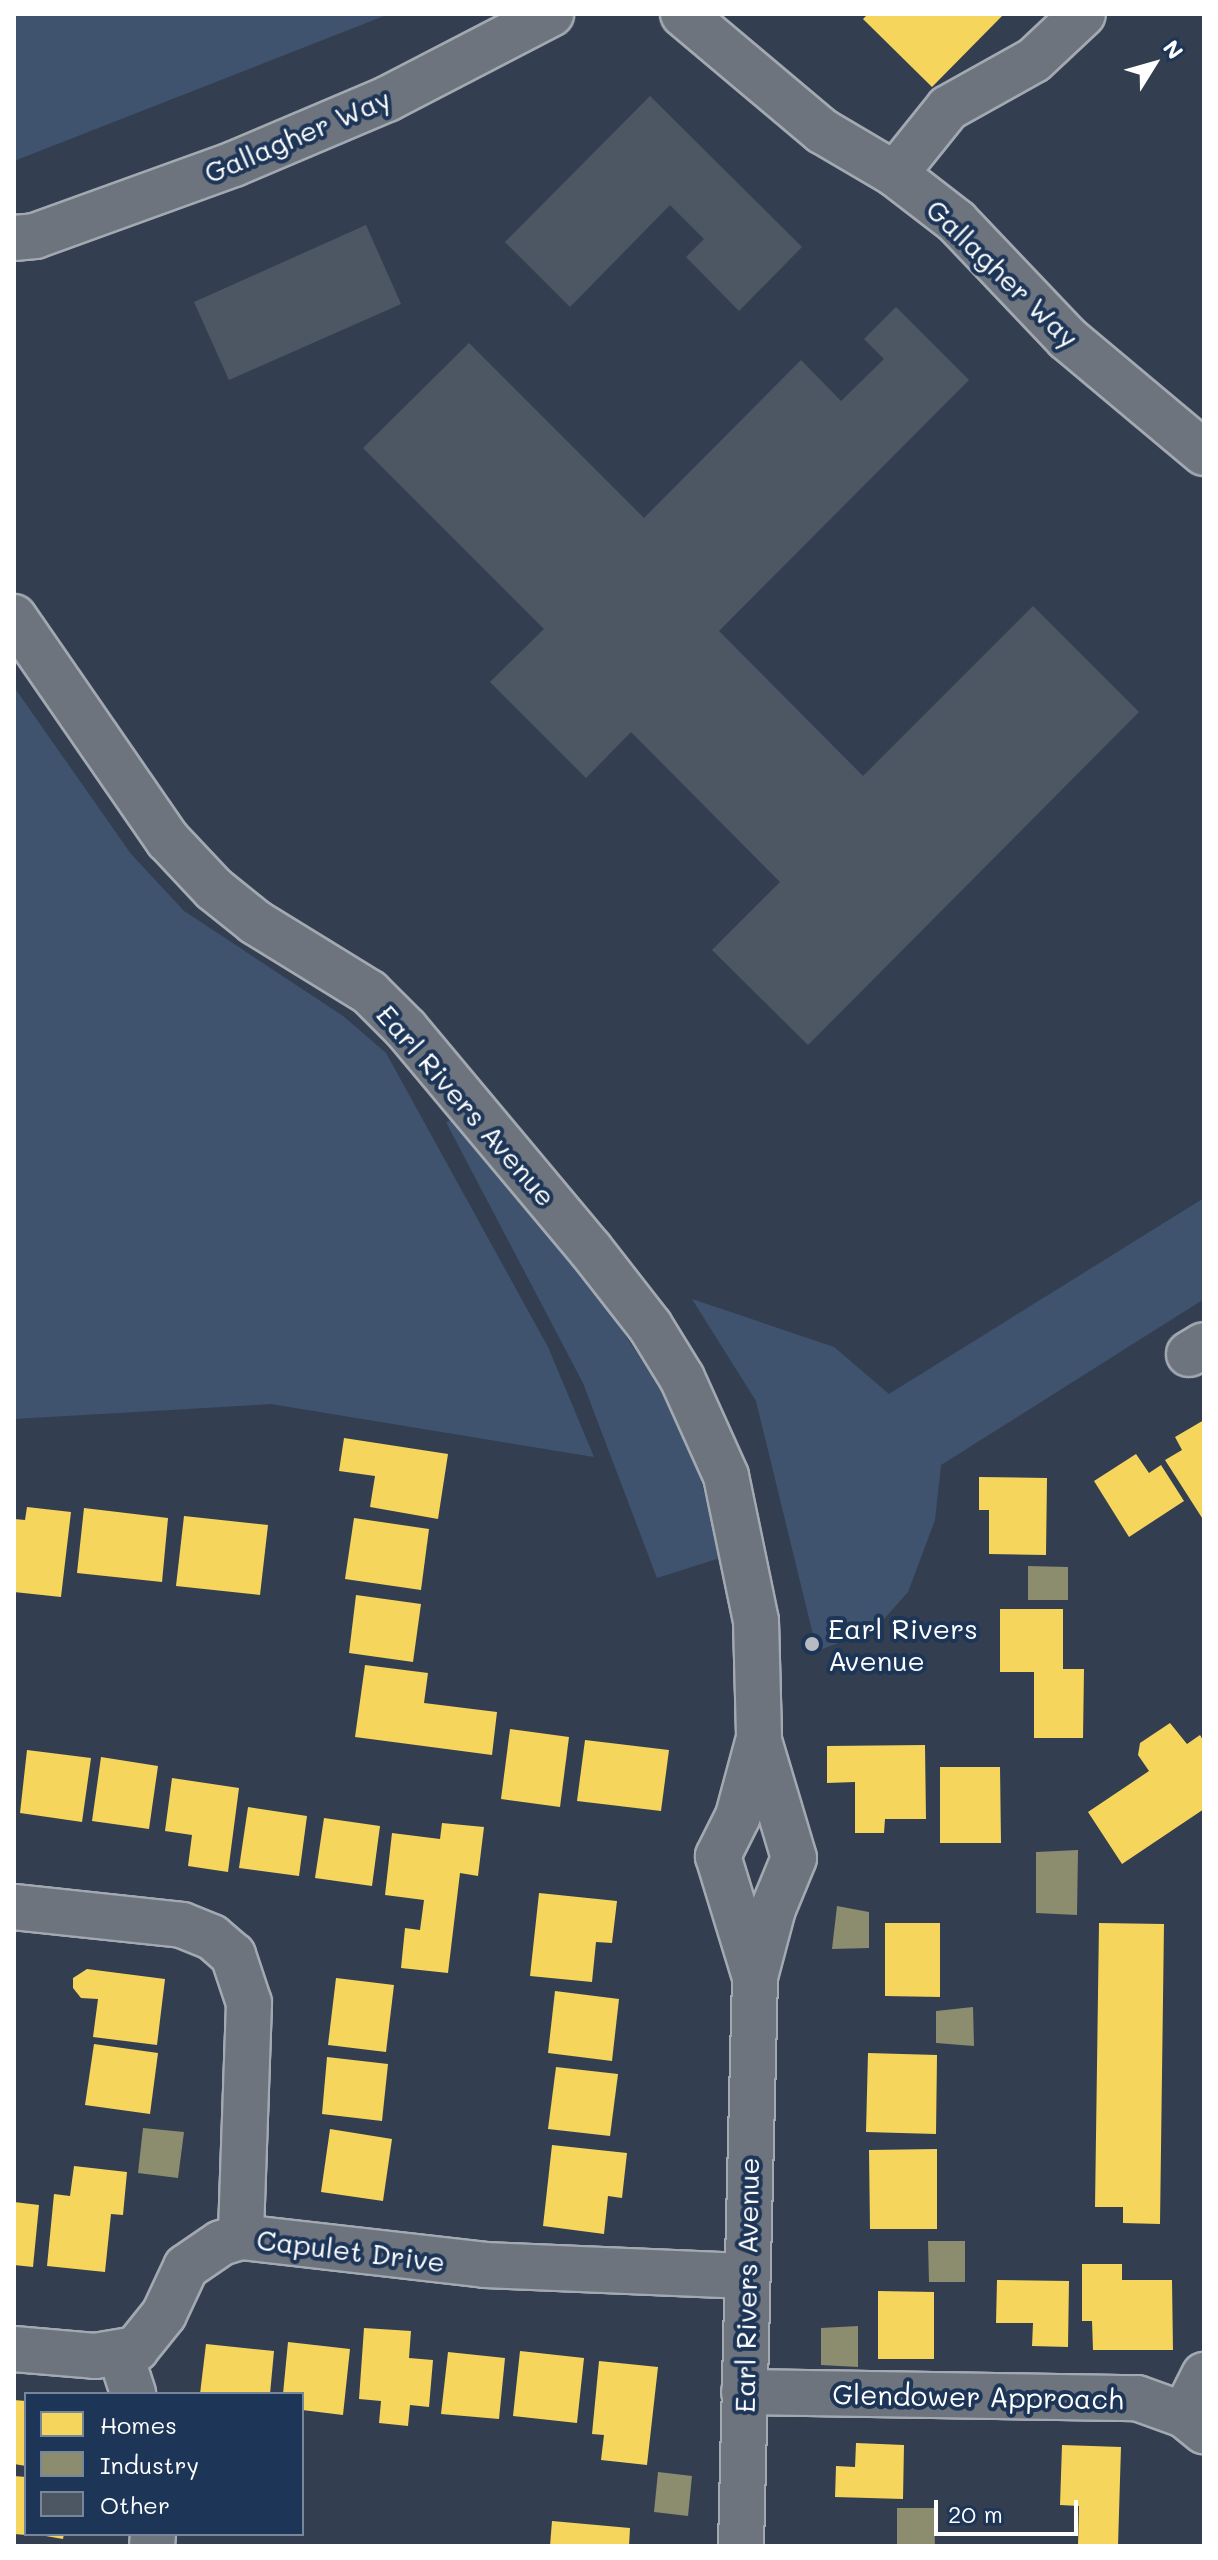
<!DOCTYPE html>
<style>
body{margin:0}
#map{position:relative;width:1218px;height:2560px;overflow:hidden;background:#333f51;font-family:Mali,sans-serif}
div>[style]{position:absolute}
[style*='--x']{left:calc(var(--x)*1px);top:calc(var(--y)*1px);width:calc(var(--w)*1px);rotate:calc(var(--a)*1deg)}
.green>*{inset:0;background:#40536e}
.homes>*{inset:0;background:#f6d55c}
.industry>*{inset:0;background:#8c8c6e}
.building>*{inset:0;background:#4d5764}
.roads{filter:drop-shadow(2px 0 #a3a9b1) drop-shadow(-2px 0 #a3a9b1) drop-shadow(0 2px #a3a9b1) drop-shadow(0 -2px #a3a9b1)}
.street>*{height:44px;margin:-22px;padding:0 22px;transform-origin:22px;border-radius:22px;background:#6e747e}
.dots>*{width:22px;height:22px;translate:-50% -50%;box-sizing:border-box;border:4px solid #1d3557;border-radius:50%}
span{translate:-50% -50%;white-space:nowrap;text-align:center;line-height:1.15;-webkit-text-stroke:8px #1d3557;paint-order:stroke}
.street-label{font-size:28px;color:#fff}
.poi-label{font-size:28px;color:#fff}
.left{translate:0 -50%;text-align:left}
.frame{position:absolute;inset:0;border:16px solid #fff;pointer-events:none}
.legend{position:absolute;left:24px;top:2392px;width:280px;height:144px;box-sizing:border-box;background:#1d3557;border:2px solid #77869a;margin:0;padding:10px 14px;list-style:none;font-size:24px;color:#fff}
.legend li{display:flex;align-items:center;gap:16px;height:40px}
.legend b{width:40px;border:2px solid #77869a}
.north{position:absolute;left:1114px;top:24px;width:80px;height:80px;-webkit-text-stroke:6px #1d3557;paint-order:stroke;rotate:53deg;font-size:22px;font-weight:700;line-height:32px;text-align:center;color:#fff}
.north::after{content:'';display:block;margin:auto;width:28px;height:36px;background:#fff;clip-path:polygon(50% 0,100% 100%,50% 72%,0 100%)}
.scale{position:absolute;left:934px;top:2500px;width:144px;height:36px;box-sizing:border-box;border:4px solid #fff;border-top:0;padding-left:10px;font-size:24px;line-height:28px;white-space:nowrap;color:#fff;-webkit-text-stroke:6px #1d3557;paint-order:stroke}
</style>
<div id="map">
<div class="green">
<div style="clip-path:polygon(14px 14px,389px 14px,14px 161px)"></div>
<div style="clip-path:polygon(14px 687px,131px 854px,184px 911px,343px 1016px,386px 1053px,548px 1347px,594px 1457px,271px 1404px,14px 1419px)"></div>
<div style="clip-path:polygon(452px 1120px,602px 1300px,660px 1388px,698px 1471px,723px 1557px,657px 1578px,583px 1383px,446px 1122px)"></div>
<div style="clip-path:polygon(1204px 1198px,1204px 1299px,941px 1465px,935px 1520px,908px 1592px,875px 1629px,817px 1651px,756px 1401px,692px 1299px,834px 1347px,889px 1394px)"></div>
</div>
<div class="homes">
<div style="clip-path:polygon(868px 14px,1004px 14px,932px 87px,863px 19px)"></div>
<div style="clip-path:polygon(1204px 1420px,1204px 1521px,1165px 1460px,1182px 1450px,1175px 1437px)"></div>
<div style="clip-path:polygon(344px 1438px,448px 1454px,438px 1519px,370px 1507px,375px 1476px,339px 1471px)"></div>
<div style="clip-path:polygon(1136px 1454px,1149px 1473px,1161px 1465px,1184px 1501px,1129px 1537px,1094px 1481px)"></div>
<div style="clip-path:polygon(979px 1477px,1047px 1478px,1046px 1555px,989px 1554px,989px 1510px,979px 1510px)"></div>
<div style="clip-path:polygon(27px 1507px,71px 1512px,61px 1597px,14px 1592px,14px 1519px,25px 1520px)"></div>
<div style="clip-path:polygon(84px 1508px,168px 1518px,162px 1582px,77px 1573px)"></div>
<div style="clip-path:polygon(184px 1516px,268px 1525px,260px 1595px,176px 1586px)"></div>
<div style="clip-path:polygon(354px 1518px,429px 1529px,421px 1590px,345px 1579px)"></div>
<div style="clip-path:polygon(356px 1595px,421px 1604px,413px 1662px,349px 1653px)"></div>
<div style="clip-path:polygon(1000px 1609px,1063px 1609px,1063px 1669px,1084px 1669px,1083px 1738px,1034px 1738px,1034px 1672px,1000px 1672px)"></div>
<div style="clip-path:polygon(365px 1665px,428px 1673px,424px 1703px,497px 1712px,492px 1755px,355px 1737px)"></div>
<div style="clip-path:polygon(1170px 1723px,1187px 1744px,1200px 1735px,1204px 1742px,1204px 1809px,1122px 1864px,1088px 1812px,1149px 1771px,1138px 1755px,1140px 1743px)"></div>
<div style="clip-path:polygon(510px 1729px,569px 1737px,560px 1807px,501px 1799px)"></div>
<div style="clip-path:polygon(585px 1740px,669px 1750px,661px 1811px,577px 1801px)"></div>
<div style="clip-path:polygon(925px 1745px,926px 1819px,885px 1819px,884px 1833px,855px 1833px,855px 1782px,827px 1783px,827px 1746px)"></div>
<div style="clip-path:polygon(27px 1750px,91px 1758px,82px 1822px,20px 1813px)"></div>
<div style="clip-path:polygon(101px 1757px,158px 1766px,149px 1829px,92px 1821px)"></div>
<div style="clip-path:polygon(940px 1767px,1000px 1767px,1001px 1843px,940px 1843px)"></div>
<div style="clip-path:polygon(172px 1778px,239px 1788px,228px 1872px,188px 1866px,192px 1835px,165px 1831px)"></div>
<div style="clip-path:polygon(248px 1807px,307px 1816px,299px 1876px,239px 1868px)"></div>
<div style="clip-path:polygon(324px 1818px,380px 1826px,372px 1886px,315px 1878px)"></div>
<div style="clip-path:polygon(442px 1823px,484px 1827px,478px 1876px,460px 1873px,448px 1973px,401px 1968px,405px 1928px,420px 1930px,424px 1900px,385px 1895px,392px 1833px,440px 1839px)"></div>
<div style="clip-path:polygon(539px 1893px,617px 1901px,612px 1943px,596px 1942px,592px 1982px,530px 1976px)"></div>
<div style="clip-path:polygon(885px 1923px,940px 1923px,940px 1997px,885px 1996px)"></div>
<div style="clip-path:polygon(1099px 1923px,1164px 1924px,1160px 2224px,1123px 2223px,1123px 2207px,1095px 2207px)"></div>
<div style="clip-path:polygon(87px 1969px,165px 1979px,157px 2045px,93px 2037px,98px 1999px,81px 1998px,73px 1988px,73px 1978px)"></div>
<div style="clip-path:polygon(336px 1978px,394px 1985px,386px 2052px,328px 2045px)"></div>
<div style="clip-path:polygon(555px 1991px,619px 1999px,612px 2061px,548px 2053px)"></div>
<div style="clip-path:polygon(94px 2044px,158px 2053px,150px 2114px,85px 2105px)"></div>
<div style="clip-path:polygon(868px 2053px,937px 2055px,936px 2134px,866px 2132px)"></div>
<div style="clip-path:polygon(327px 2057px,388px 2064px,382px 2121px,322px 2114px)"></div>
<div style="clip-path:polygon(556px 2067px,618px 2074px,610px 2136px,548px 2129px)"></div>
<div style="clip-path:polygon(330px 2129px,392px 2139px,383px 2201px,321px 2192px)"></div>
<div style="clip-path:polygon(552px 2145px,627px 2153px,622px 2198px,608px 2196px,604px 2234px,543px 2226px)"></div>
<div style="clip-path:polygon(937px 2149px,937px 2229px,870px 2229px,869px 2150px)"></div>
<div style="clip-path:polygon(74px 2166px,127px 2172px,123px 2215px,111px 2214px,105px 2272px,47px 2266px,54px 2194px,70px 2196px)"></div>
<div style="clip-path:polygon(14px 2202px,39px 2205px,33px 2267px,14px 2265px)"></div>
<div style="clip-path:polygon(1082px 2264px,1122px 2264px,1122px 2280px,1172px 2280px,1173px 2350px,1093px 2350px,1092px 2321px,1082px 2321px)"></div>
<div style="clip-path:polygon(997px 2280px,1069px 2281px,1068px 2347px,1032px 2346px,1033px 2323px,996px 2323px)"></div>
<div style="clip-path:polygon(878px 2291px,934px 2292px,934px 2359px,878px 2359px)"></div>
<div style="clip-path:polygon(364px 2328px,411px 2331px,409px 2358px,433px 2360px,429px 2407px,410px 2405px,408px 2426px,379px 2423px,381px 2401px,359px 2399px)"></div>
<div style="clip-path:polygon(288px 2342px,350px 2349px,343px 2415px,302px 2410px,302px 2394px,283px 2394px)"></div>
<div style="clip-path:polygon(206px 2344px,274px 2351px,270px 2394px,200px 2394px)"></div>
<div style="clip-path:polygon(520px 2351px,584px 2358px,577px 2423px,513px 2416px)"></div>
<div style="clip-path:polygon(448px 2352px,505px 2358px,499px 2419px,441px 2414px)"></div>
<div style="clip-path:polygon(599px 2361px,658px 2367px,647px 2465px,601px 2460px,604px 2435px,592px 2434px)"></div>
<div style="clip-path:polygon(14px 2400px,26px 2401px,26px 2466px,14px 2464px)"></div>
<div style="clip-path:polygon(856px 2443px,904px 2445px,903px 2499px,835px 2497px,836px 2466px,855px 2467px)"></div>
<div style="clip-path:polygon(1062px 2445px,1121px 2447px,1118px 2546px,1078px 2546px,1079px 2506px,1060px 2505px)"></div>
<div style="clip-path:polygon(14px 2476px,26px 2477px,26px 2535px,14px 2534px)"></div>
<div style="clip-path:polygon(552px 2521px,630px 2528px,629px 2546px,550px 2546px)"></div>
<div style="clip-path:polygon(34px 2534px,64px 2534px,63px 2539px)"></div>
</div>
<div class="industry">
<div style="clip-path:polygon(1028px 1566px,1068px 1567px,1068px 1600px,1028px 1600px)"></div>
<div style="clip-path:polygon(1078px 1850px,1077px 1915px,1036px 1913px,1036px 1852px)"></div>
<div style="clip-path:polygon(837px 1906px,869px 1912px,869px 1948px,832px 1949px)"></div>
<div style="clip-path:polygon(973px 2007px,974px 2046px,936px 2043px,936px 2011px)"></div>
<div style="clip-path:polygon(143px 2128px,184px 2132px,178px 2178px,138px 2173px)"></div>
<div style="clip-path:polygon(928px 2241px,965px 2241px,965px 2282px,929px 2282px)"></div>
<div style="clip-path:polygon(858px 2326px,858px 2367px,821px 2365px,821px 2328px)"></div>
<div style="clip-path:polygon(658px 2472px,692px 2476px,688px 2516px,654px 2512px)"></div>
<div style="clip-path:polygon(897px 2508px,934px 2508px,935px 2546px,897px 2546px)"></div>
</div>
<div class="building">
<div style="clip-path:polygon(650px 96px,802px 247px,739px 311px,686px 257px,704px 239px,670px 205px,570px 307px,505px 242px)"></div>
<div style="clip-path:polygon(366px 225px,401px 304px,229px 380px,194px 302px)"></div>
<div style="clip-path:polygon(896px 307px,969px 380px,719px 631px,863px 776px,1033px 606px,1139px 712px,808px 1045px,712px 950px,780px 882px,631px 732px,586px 778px,490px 682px,544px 629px,363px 448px,469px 343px,644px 518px,801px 360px,841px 401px,884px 359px,864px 339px)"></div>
</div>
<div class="roads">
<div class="street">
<div style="--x:683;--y:14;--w:182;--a:40.1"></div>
<div style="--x:822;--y:131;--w:85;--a:30.5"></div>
<div style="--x:895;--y:174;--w:78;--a:37.7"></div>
<div style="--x:957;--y:222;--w:160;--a:46.5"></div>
<div style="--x:1067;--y:338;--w:179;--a:40"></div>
<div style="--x:895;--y:174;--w:85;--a:-51.2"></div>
<div style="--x:948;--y:108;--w:98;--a:-29.2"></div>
<div style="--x:1034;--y:60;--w:67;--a:-43.2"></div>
<div style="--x:14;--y:238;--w:21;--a:-5"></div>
<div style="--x:35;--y:236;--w:212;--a:-19.9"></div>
<div style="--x:234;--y:164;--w:166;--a:-23"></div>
<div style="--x:387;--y:99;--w:185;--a:-27.4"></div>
<div style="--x:14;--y:617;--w:271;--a:55.4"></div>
<div style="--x:168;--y:840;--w:67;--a:46.8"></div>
<div style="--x:214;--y:889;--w:53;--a:38.8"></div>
<div style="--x:255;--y:922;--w:134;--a:31.6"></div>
<div style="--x:369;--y:992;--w:52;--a:45"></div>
<div style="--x:406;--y:1029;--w:287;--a:50.1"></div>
<div style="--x:590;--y:1249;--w:98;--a:52.1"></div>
<div style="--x:650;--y:1326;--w:61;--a:58.4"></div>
<div style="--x:682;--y:1378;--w:107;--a:65.8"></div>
<div style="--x:726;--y:1476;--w:148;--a:78.3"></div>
<div style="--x:756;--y:1621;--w:117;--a:88.5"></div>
<div style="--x:759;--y:1738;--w:81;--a:105.1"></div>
<div style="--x:738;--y:1816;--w:45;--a:116.6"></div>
<div style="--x:718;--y:1856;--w:127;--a:73"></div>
<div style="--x:1189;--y:1354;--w:17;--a:-31"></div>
<div style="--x:14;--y:1907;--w:169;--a:6.1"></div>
<div style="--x:182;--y:1925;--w:32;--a:22"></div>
<div style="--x:212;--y:1937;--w:28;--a:41"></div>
<div style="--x:233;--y:1955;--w:51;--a:71.6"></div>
<div style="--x:249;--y:2003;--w:234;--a:92"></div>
<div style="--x:14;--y:2349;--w:81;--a:4.9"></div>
<div style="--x:95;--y:2356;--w:42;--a:-9.7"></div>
<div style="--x:136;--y:2349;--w:45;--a:-51.3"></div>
<div style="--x:164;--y:2314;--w:52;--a:-64.9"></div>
<div style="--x:186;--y:2267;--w:42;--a:-34.4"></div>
<div style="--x:221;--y:2243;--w:21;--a:-17"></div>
<div style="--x:241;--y:2237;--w:246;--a:6.5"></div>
<div style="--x:485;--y:2265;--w:260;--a:2.4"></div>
<div style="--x:121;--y:2356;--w:40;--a:72"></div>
<div style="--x:744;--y:2392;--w:393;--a:0.9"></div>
<div style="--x:1137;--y:2398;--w:50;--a:19.9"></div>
<div style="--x:1184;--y:2415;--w:26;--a:39"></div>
<div style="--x:1184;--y:2415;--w:45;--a:-63.4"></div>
<div style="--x:152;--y:2546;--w:12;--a:-85"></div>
<div style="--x:741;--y:2546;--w:569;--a:-88.59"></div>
<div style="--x:755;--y:1977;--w:70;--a:-75.2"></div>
<div style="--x:773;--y:1909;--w:55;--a:-67.6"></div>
<div style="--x:794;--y:1858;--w:119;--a:-106.6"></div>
</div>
</div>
<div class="dots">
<div style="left:812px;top:1644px;background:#b8bcc2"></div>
</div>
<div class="street-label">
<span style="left:297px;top:135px;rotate:-23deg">Gallagher Way</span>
<span style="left:1003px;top:273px;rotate:44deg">Gallagher Way</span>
<span style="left:467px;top:1105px;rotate:49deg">Earl Rivers Avenue</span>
<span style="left:351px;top:2250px;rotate:7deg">Capulet Drive</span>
<span style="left:746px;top:2285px;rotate:-89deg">Earl Rivers Avenue</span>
<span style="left:978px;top:2396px;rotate:1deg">Glendower Approach</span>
</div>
<div class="poi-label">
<span class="left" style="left:828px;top:1644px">Earl Rivers<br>Avenue</span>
</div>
<div class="frame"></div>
<ul class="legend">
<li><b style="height:22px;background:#f6d55c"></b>Homes</li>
<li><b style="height:22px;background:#8c8c6e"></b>Industry</li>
<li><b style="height:22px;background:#4d5764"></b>Other</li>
</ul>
<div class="north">N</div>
<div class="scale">20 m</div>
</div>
